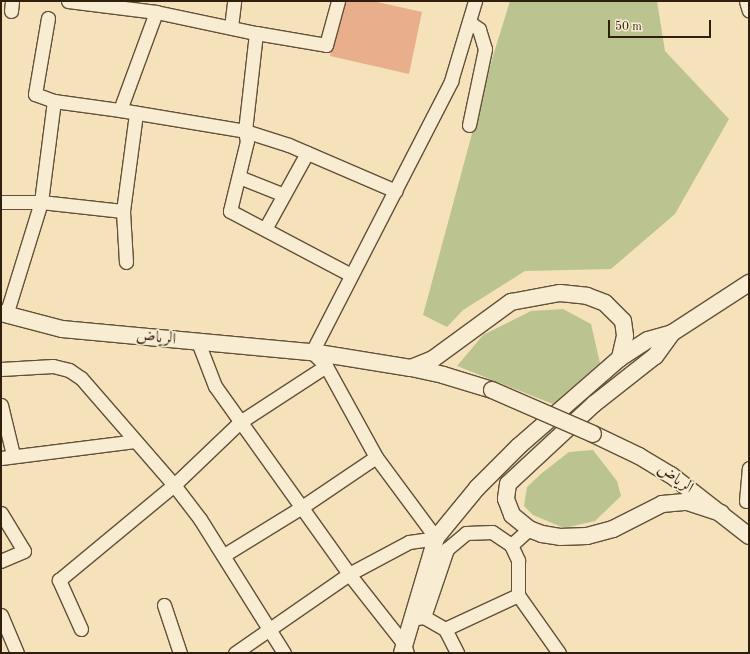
<!DOCTYPE html>
<meta charset="utf-8">
<style>
body{margin:0}
#map{position:relative;width:750px;height:654px;overflow:hidden;background:#f5e2bb;font-family:"Old Standard TT",Amiri,serif}
div>[style]{position:absolute}
[style*='--x']{left:calc(var(--x)*1px);top:calc(var(--y)*1px);width:calc(var(--w)*1px);rotate:calc(var(--a)*1deg)}
.green>*{inset:0;background:#bbc391}
.building>*{inset:0;background:#e9af8c}
.roads{filter:drop-shadow(1px 0 #625039) drop-shadow(-1px 0 #625039) drop-shadow(0 1px #625039) drop-shadow(0 -1px #625039)}
.minor>*{height:13px;margin:-6.5px;padding:0 6.5px;transform-origin:6.5px;border-radius:6.5px;background:#f8ecd3}
.tertiary>*{height:16px;margin:-8px;padding:0 8px;transform-origin:8px;border-radius:8px;background:#f8ecd3}
.bridges{filter:drop-shadow(1px 0 #625039) drop-shadow(-1px 0 #625039) drop-shadow(0 1px #625039) drop-shadow(0 -1px #625039)}
.tertiary-bridge>*{height:16px;margin:-8px;padding:0 8px;transform-origin:8px;border-radius:8px;background:#f8ecd3}
span{translate:-50% -50%;white-space:nowrap;text-align:center;line-height:1.15;-webkit-text-stroke:3.5px #f8ecd3;paint-order:stroke}
.street-label{font-size:16px;color:#311f0e}
.frame{position:absolute;inset:0;border:2px solid #311f0e;pointer-events:none}
.scale{position:absolute;left:608px;top:20px;width:103px;height:18px;box-sizing:border-box;border:2px solid #311f0e;border-top:0;padding-left:5px;font-size:12px;line-height:14px;white-space:nowrap;color:#311f0e;-webkit-text-stroke:3px #f8ecd3;paint-order:stroke}
</style>
<div id="map">
<div class="green">
<div style="clip-path:polygon(510px 1px,657px 1px,665px 51px,729px 119px,675px 214px,611px 269px,525px 271px,463px 310px,447px 327px,423px 315px,493px 56px)"></div>
<div style="clip-path:polygon(563px 309px,591px 324px,600px 363px,553px 404px,457px 366px,483px 335px,531px 311px)"></div>
<div style="clip-path:polygon(593px 450px,617px 481px,621px 496px,595px 521px,564px 528px,533px 515px,524px 506px,527px 487px,542px 473px,569px 452px)"></div>
</div>
<div class="building">
<div style="clip-path:polygon(342px 1px,373px 1px,422px 12px,409px 74px,330px 56px)"></div>
</div>
<div class="roads">
<div class="minor">
<div style="--x:68;--y:1;--w:89;--a:7.1"></div>
<div style="--x:156;--y:12;--w:102;--a:11.9"></div>
<div style="--x:256;--y:33;--w:71;--a:9.7"></div>
<div style="--x:326;--y:45;--w:46;--a:-74.7"></div>
<div style="--x:746;--y:1;--w:10;--a:73"></div>
<div style="--x:11;--y:11;--w:10;--a:-84"></div>
<div style="--x:231;--y:27;--w:26;--a:-83"></div>
<div style="--x:256;--y:33;--w:99;--a:96.4"></div>
<div style="--x:245;--y:131;--w:46;--a:17.7"></div>
<div style="--x:289;--y:145;--w:116;--a:23.3"></div>
<div style="--x:54;--y:101;--w:67;--a:7.8"></div>
<div style="--x:120;--y:110;--w:127;--a:9.5"></div>
<div style="--x:245;--y:131;--w:10;--a:79"></div>
<div style="--x:247;--y:141;--w:72;--a:103.7"></div>
<div style="--x:230;--y:211;--w:137;--a:27.9"></div>
<div style="--x:120;--y:110;--w:104;--a:-69.8"></div>
<div style="--x:469;--y:125;--w:78;--a:-78.1"></div>
<div style="--x:485;--y:49;--w:21;--a:-107"></div>
<div style="--x:479;--y:29;--w:12;--a:-145"></div>
<div style="--x:239;--y:177;--w:48;--a:21.8"></div>
<div style="--x:1;--y:202;--w:40;--a:0"></div>
<div style="--x:41;--y:202;--w:82;--a:6.3"></div>
<div style="--x:265;--y:229;--w:87;--a:-61.1"></div>
<div style="--x:126;--y:262;--w:51;--a:-93.4"></div>
<div style="--x:123;--y:211;--w:99;--a:-82.4"></div>
<div style="--x:6;--y:315;--w:118;--a:-72.8"></div>
<div style="--x:41;--y:202;--w:102;--a:-82.7"></div>
<div style="--x:54;--y:101;--w:20;--a:-160"></div>
<div style="--x:35;--y:94;--w:77;--a:-80.3"></div>
<div style="--x:198;--y:342;--w:47;--a:68.9"></div>
<div style="--x:215;--y:386;--w:231;--a:54.5"></div>
<div style="--x:349;--y:574;--w:89;--a:51.8"></div>
<div style="--x:404;--y:644;--w:9;--a:72"></div>
<div style="--x:1;--y:369;--w:52;--a:-3.3"></div>
<div style="--x:53;--y:366;--w:16;--a:14"></div>
<div style="--x:69;--y:370;--w:14;--a:34"></div>
<div style="--x:81;--y:378;--w:142;--a:49"></div>
<div style="--x:174;--y:485;--w:43;--a:52.6"></div>
<div style="--x:200;--y:519;--w:158;--a:57.9"></div>
<div style="--x:1;--y:405;--w:51;--a:76.5"></div>
<div style="--x:1;--y:458;--w:135;--a:-7.2"></div>
<div style="--x:746;--y:501;--w:33;--a:-85"></div>
<div style="--x:1;--y:513;--w:44;--a:58.8"></div>
<div style="--x:24;--y:551;--w:25;--a:157"></div>
<div style="--x:529;--y:529;--w:24;--a:138"></div>
<div style="--x:511;--y:545;--w:17;--a:65"></div>
<div style="--x:518;--y:560;--w:35;--a:90"></div>
<div style="--x:518;--y:595;--w:71;--a:54.7"></div>
<div style="--x:224;--y:555;--w:92;--a:-31.6"></div>
<div style="--x:302;--y:507;--w:89;--a:-34"></div>
<div style="--x:164;--y:605;--w:51;--a:71.6"></div>
<div style="--x:1;--y:615;--w:41;--a:67.2"></div>
<div style="--x:424;--y:617;--w:72;--a:-71.3"></div>
<div style="--x:447;--y:549;--w:25;--a:-40"></div>
<div style="--x:466;--y:533;--w:26;--a:-2"></div>
<div style="--x:492;--y:532;--w:23;--a:34"></div>
<div style="--x:417;--y:618;--w:7;--a:-8"></div>
<div style="--x:424;--y:617;--w:24;--a:30"></div>
<div style="--x:445;--y:629;--w:81;--a:-25"></div>
<div style="--x:81;--y:629;--w:54;--a:-114.2"></div>
<div style="--x:59;--y:580;--w:149;--a:-39.6"></div>
<div style="--x:174;--y:485;--w:91;--a:-43.7"></div>
<div style="--x:240;--y:422;--w:103;--a:-33.1"></div>
<div style="--x:445;--y:629;--w:27;--a:63"></div>
<div style="--x:235;--y:653;--w:139;--a:-34.7"></div>
<div style="--x:349;--y:574;--w:68;--a:-28.1"></div>
<div style="--x:409;--y:542;--w:27;--a:-8"></div>
<div style="--x:436;--y:538;--w:101;--a:-126.5"></div>
<div style="--x:376;--y:457;--w:104;--a:-118.8"></div>
<div style="--x:326;--y:366;--w:20;--a:-135"></div>
<div style="--x:312;--y:352;--w:305;--a:-62.8"></div>
<div style="--x:451;--y:81;--w:84;--a:-73.3"></div>
</div>
<div class="tertiary">
<div style="--x:1;--y:313;--w:63;--a:14.7"></div>
<div style="--x:62;--y:329;--w:251;--a:5.3"></div>
<div style="--x:312;--y:352;--w:100;--a:9.2"></div>
<div style="--x:411;--y:368;--w:33;--a:12"></div>
<div style="--x:443;--y:375;--w:51;--a:17"></div>
<div style="--x:672;--y:333;--w:29;--a:126"></div>
<div style="--x:655;--y:356;--w:78;--a:141.8"></div>
<div style="--x:594;--y:404;--w:117;--a:137.1"></div>
<div style="--x:508;--y:484;--w:15;--a:98"></div>
<div style="--x:506;--y:499;--w:17;--a:69"></div>
<div style="--x:512;--y:515;--w:22;--a:39"></div>
<div style="--x:529;--y:529;--w:14;--a:21"></div>
<div style="--x:542;--y:534;--w:18;--a:9"></div>
<div style="--x:560;--y:537;--w:27;--a:-2"></div>
<div style="--x:587;--y:536;--w:27;--a:-15"></div>
<div style="--x:613;--y:529;--w:55;--a:-27"></div>
<div style="--x:662;--y:504;--w:25;--a:-5"></div>
<div style="--x:687;--y:502;--w:36;--a:18"></div>
<div style="--x:411;--y:368;--w:24;--a:-22"></div>
<div style="--x:433;--y:359;--w:97;--a:-36.2"></div>
<div style="--x:511;--y:302;--w:50;--a:-10.4"></div>
<div style="--x:560;--y:293;--w:27;--a:6"></div>
<div style="--x:587;--y:296;--w:19;--a:21"></div>
<div style="--x:605;--y:303;--w:25;--a:45"></div>
<div style="--x:623;--y:321;--w:15;--a:82"></div>
<div style="--x:625;--y:336;--w:23;--a:103"></div>
<div style="--x:593;--y:434;--w:51;--a:25.6"></div>
<div style="--x:639;--y:456;--w:37;--a:31"></div>
<div style="--x:671;--y:475;--w:99;--a:38"></div>
<div style="--x:402;--y:653;--w:120;--a:-73.5"></div>
<div style="--x:436;--y:538;--w:65;--a:-50.6"></div>
<div style="--x:477;--y:488;--w:59;--a:-45"></div>
<div style="--x:519;--y:446;--w:134;--a:-41.1"></div>
<div style="--x:620;--y:358;--w:33;--a:-33"></div>
<div style="--x:648;--y:340;--w:25;--a:-16"></div>
<div style="--x:672;--y:333;--w:92;--a:-33"></div>
</div>
</div>
<div class="bridges">
<div class="tertiary-bridge">
<div style="--x:492;--y:390;--w:110;--a:23.5"></div>
</div>
</div>
<div class="street-label">
<span style="left:156px;top:338px;rotate:6deg">الرياض</span>
<span style="left:675px;top:479px;rotate:34deg">الرياض</span>
</div>
<div class="frame"></div>
<div class="scale">50 m</div>
</div>
